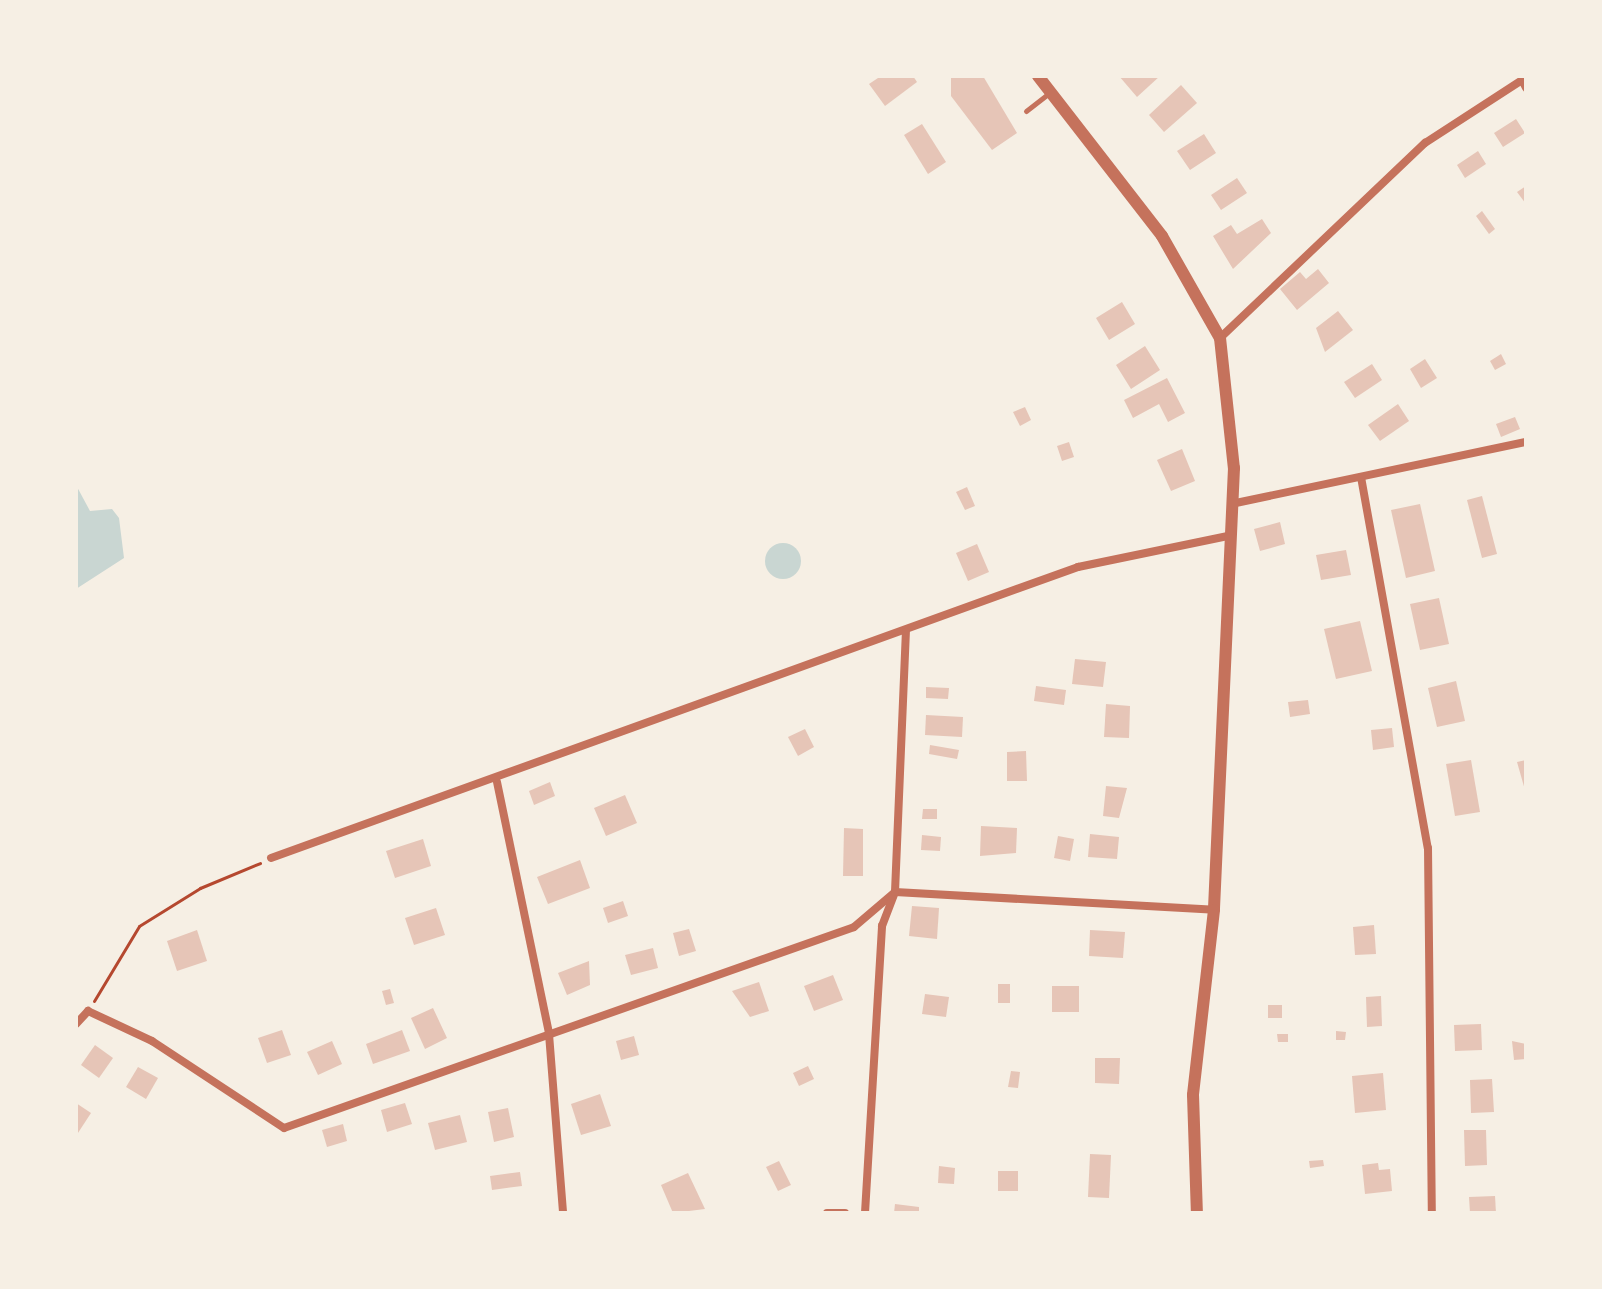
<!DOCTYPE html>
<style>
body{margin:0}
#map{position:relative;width:1602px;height:1289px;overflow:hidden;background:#f6efe4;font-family:"PT Serif",serif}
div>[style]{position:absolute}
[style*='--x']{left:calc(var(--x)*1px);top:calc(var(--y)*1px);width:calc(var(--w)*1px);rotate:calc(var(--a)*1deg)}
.water>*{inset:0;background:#c9d6d2}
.round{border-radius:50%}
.building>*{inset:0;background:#e6c5b7}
.path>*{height:3px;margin:-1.5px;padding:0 1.5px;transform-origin:1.5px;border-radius:1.5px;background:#b5482f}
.service>*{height:5px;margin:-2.5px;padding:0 2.5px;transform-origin:2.5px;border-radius:2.5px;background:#c5725c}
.minor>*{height:8px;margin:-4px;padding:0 4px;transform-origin:4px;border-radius:4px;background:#c5725c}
.tertiary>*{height:12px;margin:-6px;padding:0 6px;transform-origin:6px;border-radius:6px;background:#c5725c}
span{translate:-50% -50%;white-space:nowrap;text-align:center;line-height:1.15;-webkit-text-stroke:6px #f6efe4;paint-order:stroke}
.frame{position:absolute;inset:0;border:78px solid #f6efe4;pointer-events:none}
</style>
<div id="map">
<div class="water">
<div style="clip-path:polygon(76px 485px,90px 511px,112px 509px,119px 518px,124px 558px,76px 589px)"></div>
<div class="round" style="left:765px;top:543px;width:36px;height:36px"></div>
</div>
<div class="building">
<div style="clip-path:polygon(881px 76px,913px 76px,917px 82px,885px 106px,869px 84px)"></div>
<div style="clip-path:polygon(951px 76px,983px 76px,1017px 133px,992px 150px,951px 96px)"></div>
<div style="clip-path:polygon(1119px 76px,1160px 76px,1137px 97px)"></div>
<div style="clip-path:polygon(1181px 85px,1197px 103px,1164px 132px,1149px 115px)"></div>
<div style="clip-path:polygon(1516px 119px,1525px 133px,1503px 147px,1494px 133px)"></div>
<div style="clip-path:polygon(922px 124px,946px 162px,928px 174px,904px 135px)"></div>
<div style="clip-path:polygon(1204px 134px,1216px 153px,1190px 170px,1177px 151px)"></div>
<div style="clip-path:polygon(1478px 151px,1486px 164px,1465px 178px,1457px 165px)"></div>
<div style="clip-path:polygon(1237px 178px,1247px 193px,1221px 210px,1211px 195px)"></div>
<div style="clip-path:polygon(1526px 186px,1526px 204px,1517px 192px)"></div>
<div style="clip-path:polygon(1482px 211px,1495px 229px,1489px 234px,1476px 216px)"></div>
<div style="clip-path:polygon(1262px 219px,1271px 233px,1233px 269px,1213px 236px,1231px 225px,1237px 234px)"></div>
<div style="clip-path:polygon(1318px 269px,1329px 283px,1297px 310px,1280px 289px,1300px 272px,1306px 279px)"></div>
<div style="clip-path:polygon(1122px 302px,1135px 324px,1109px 340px,1096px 318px)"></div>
<div style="clip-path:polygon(1338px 311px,1353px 330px,1325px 352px,1316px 328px)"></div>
<div style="clip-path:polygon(1145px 346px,1160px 370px,1131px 389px,1116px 365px)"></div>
<div style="clip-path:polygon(1501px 354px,1506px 364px,1495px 370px,1490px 361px)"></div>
<div style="clip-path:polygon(1425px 359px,1437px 378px,1421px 388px,1410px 369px)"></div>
<div style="clip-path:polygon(1372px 364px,1382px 380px,1355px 398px,1344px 382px)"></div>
<div style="clip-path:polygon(1167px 378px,1185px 413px,1168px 422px,1159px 404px,1133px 418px,1124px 400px)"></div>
<div style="clip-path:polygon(1398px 404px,1409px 421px,1380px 441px,1368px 425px)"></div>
<div style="clip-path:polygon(1025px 407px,1031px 420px,1020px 426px,1013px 412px)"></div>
<div style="clip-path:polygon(1515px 417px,1520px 429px,1501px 437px,1496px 424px)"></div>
<div style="clip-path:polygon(1069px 442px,1074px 457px,1062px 461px,1057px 446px)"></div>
<div style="clip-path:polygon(1182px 449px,1195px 481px,1171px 491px,1157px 460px)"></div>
<div style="clip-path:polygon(967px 487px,975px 506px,965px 510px,956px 492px)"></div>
<div style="clip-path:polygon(1482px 496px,1497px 554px,1482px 558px,1467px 500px)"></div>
<div style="clip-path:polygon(1420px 504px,1435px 571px,1406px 578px,1391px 510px)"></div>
<div style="clip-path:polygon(1280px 522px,1285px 544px,1260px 551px,1254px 529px)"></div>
<div style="clip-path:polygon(977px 544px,989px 572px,968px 581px,956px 553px)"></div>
<div style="clip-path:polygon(1346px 550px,1351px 575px,1321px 580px,1316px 555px)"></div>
<div style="clip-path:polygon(1439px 598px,1449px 644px,1420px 650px,1410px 604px)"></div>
<div style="clip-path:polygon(1360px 621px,1372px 671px,1336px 679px,1324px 629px)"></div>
<div style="clip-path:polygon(1075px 659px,1106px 662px,1103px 687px,1072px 684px)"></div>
<div style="clip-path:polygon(1456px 681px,1465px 721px,1437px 727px,1428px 688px)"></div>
<div style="clip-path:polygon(1036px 686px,1066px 690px,1064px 705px,1034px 701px)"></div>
<div style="clip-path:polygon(926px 687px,949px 688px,948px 699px,926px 698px)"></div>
<div style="clip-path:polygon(1308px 700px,1310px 714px,1290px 717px,1288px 702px)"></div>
<div style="clip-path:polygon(1106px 704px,1130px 706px,1129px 738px,1104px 737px)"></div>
<div style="clip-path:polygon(926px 715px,963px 717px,962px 737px,925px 735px)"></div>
<div style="clip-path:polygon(1392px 728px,1394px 747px,1373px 750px,1371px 730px)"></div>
<div style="clip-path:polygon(805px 729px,814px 747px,798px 756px,788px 737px)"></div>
<div style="clip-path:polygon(930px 745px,959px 750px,957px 759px,929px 754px)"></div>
<div style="clip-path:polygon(1026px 751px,1027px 781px,1007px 781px,1007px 752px)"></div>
<div style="clip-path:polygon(1471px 760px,1480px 812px,1455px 816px,1446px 764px)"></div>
<div style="clip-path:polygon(1526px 760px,1526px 790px,1525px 790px,1517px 762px)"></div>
<div style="clip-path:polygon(550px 782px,555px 796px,534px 805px,529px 791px)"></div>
<div style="clip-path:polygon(1106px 786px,1127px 788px,1119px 818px,1103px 816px)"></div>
<div style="clip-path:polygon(625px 795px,637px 823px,606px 836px,594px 808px)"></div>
<div style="clip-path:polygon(923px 809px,937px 809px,937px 819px,922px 819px)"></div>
<div style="clip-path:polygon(981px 826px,1017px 828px,1016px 853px,980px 856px)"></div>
<div style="clip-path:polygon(844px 828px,863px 829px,863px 876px,843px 876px)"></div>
<div style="clip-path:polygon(1090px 834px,1119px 837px,1117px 859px,1088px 857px)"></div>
<div style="clip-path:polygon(922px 835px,941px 837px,940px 851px,921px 850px)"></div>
<div style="clip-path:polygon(1058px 836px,1074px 839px,1070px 861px,1054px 858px)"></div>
<div style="clip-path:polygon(423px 839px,431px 866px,395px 878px,386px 851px)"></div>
<div style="clip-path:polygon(580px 860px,590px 888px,548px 904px,537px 877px)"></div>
<div style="clip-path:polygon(623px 901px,628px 916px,608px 923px,603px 908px)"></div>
<div style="clip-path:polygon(912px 906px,939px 908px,937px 939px,909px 936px)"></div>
<div style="clip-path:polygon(436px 908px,445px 935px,414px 945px,405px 918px)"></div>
<div style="clip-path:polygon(1374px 925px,1376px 954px,1355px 955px,1353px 927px)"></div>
<div style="clip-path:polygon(689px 929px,696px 951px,679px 956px,673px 933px)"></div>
<div style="clip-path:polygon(197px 930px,207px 961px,177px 971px,167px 941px)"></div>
<div style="clip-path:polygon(1090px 930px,1125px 932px,1123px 958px,1089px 956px)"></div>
<div style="clip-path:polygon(653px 948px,658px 968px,631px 975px,625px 955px)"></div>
<div style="clip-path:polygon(589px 961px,590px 985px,567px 995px,558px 973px)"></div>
<div style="clip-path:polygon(833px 975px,843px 1000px,814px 1011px,804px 986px)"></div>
<div style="clip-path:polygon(759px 982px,769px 1011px,750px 1017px,732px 991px)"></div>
<div style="clip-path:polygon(998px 984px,1010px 984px,1010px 1003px,998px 1003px)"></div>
<div style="clip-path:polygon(1052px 986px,1079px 986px,1079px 1012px,1052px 1012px)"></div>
<div style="clip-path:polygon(390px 989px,394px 1003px,386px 1005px,382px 991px)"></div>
<div style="clip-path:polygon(925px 994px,949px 997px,946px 1017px,922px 1014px)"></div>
<div style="clip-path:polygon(1381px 996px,1382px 1026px,1367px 1027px,1366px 997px)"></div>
<div style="clip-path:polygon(1268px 1005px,1282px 1005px,1282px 1018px,1268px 1018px)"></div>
<div style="clip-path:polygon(433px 1008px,447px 1038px,425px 1049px,411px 1018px)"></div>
<div style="clip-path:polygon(1481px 1024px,1482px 1050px,1455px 1051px,1454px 1025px)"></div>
<div style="clip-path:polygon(282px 1030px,291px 1055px,267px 1063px,258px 1038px)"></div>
<div style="clip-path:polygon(402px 1030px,410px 1051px,373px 1064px,366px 1044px)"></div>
<div style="clip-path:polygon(1336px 1031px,1346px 1032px,1345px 1040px,1336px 1040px)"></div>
<div style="clip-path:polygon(1277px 1034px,1288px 1034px,1288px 1042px,1278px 1042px)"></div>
<div style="clip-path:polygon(634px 1036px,639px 1055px,621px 1060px,616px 1041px)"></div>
<div style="clip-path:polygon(332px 1041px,342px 1064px,318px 1075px,307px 1052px)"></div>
<div style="clip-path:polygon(1512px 1041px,1526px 1044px,1526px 1059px,1514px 1060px)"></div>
<div style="clip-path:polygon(95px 1045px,113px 1058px,99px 1078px,81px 1065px)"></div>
<div style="clip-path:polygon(1095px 1058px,1120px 1058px,1119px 1084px,1095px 1083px)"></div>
<div style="clip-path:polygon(808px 1066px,814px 1079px,799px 1086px,793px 1073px)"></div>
<div style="clip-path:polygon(138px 1067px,158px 1078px,146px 1099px,126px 1087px)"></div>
<div style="clip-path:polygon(1011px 1071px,1020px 1072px,1018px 1088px,1008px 1087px)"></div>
<div style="clip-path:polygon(1383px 1073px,1386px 1110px,1355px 1113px,1352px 1076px)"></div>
<div style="clip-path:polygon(1492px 1079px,1494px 1112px,1471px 1113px,1470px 1080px)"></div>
<div style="clip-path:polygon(600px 1094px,611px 1126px,581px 1135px,571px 1104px)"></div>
<div style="clip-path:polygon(76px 1103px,91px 1113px,76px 1136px)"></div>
<div style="clip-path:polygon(405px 1103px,412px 1124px,387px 1132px,381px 1110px)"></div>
<div style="clip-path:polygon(508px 1108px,514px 1137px,494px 1142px,488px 1112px)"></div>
<div style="clip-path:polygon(460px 1115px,467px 1142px,435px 1150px,428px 1123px)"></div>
<div style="clip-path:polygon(343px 1124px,347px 1141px,327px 1147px,322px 1130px)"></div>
<div style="clip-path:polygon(1464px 1130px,1486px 1130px,1487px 1165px,1465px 1166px)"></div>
<div style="clip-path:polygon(1090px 1154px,1111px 1155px,1109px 1198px,1088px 1197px)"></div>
<div style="clip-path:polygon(1323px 1160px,1324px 1166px,1310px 1168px,1309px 1161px)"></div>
<div style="clip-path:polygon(779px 1161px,791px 1185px,778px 1191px,766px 1167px)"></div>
<div style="clip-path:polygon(1378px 1163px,1379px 1170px,1390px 1169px,1392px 1191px,1365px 1194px,1362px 1165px)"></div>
<div style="clip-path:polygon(939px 1166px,955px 1168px,954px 1184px,938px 1183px)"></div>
<div style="clip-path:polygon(998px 1171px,1018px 1171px,1018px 1191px,998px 1191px)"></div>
<div style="clip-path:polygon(520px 1172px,522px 1186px,492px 1190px,490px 1176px)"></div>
<div style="clip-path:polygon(688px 1173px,705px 1209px,673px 1213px,661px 1185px)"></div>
<div style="clip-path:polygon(1495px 1196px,1496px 1213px,1470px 1213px,1469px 1197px)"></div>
<div style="clip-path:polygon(895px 1204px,919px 1207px,919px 1213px,894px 1213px)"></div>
</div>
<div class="path">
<div style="--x:94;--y:1001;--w:87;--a:-59"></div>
<div style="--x:139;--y:926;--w:72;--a:-31.9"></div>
<div style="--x:200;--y:888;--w:65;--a:-22.6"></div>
</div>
<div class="service">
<div style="--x:1026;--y:111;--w:31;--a:-38"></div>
</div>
<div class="minor">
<div style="--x:1220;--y:338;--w:283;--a:-43.6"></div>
<div style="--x:1425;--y:143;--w:116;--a:-33"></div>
<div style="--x:1522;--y:80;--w:9;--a:63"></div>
<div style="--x:1361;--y:477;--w:377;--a:79.8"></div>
<div style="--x:1428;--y:848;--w:365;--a:89.4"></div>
<div style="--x:1231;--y:504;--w:301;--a:-11.9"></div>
<div style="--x:497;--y:782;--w:257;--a:78.3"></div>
<div style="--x:549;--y:1034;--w:180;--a:85.5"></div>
<div style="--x:271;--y:858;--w:858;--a:-19.83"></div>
<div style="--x:1078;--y:567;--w:153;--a:-11.7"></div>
<div style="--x:76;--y:1024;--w:18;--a:-47"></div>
<div style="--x:88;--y:1011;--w:71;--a:25.1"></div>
<div style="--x:152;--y:1041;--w:158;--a:33.4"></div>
<div style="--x:284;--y:1128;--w:604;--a:-19.42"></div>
<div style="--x:854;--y:927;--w:54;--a:-40.5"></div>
<div style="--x:895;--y:892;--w:320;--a:3.2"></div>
<div style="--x:827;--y:1213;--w:18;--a:0"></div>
<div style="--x:865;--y:1213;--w:288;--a:-86.6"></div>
<div style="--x:882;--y:926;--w:36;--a:-69"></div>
<div style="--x:895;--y:892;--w:260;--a:-87.6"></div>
</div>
<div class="tertiary">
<div style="--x:1038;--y:76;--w:202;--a:52.2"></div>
<div style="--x:1162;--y:236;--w:117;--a:60.4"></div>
<div style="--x:1220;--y:338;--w:131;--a:83.9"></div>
<div style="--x:1234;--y:468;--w:442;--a:92.6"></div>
<div style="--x:1214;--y:910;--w:186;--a:96.5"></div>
<div style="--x:1193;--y:1095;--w:118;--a:88.1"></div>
</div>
<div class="frame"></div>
</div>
